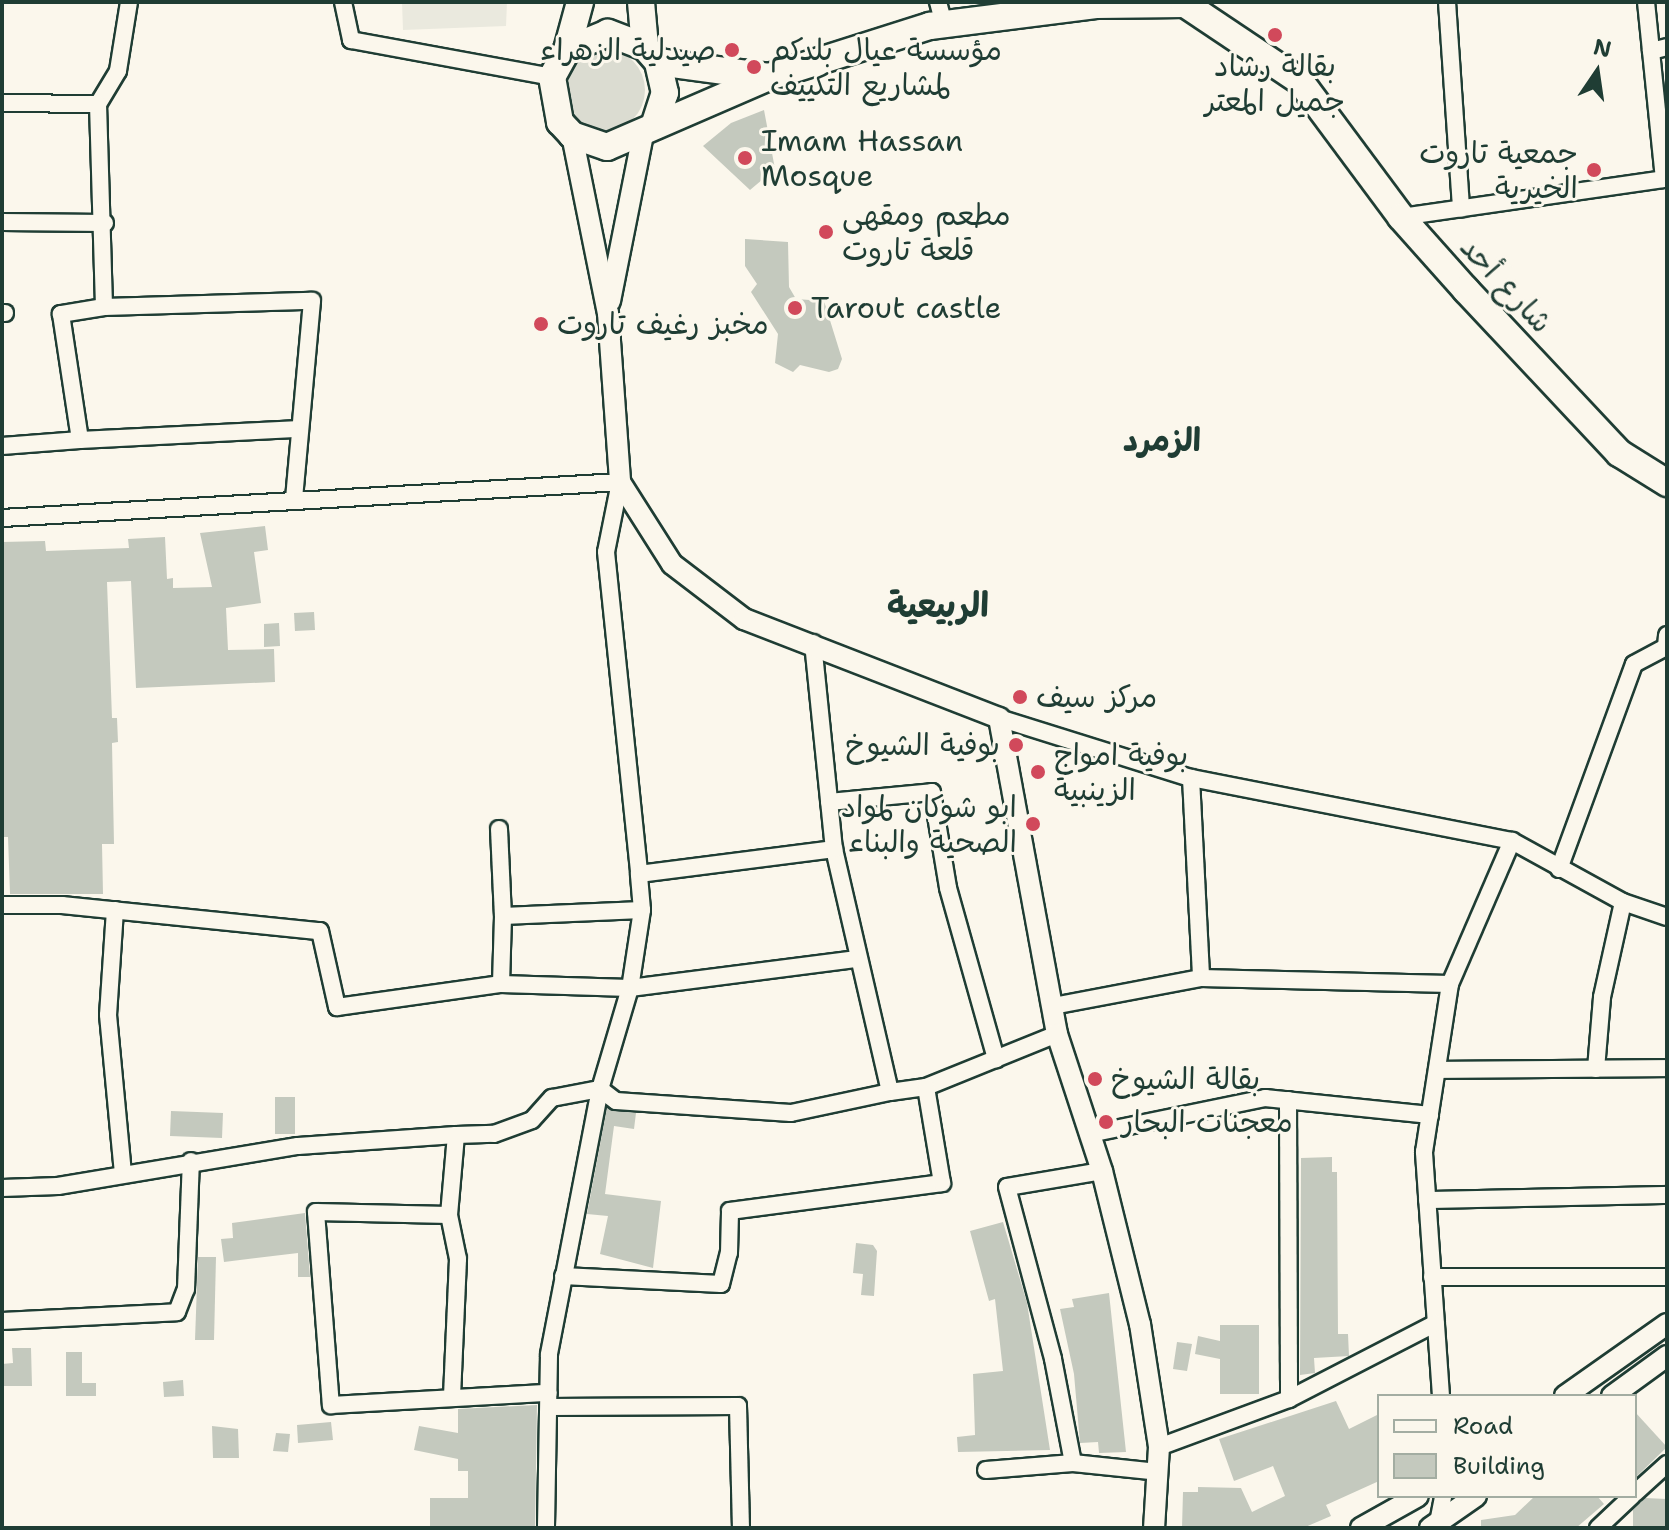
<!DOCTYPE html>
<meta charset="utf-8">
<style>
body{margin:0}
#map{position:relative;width:1669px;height:1530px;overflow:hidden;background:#fbf7ec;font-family:"Shantell Sans","Playpen Sans Arabic",sans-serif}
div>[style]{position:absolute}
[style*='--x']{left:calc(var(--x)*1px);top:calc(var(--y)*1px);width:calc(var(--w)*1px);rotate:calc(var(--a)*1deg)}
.built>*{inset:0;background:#eae9de}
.green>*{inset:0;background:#dbdcd1}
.round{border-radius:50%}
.building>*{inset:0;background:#c4c9be}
.roads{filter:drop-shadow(2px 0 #1f3d34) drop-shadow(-2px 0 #1f3d34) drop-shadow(0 2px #1f3d34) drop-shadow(0 -2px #1f3d34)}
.minor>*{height:16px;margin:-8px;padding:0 8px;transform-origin:8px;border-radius:8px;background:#fbf7ec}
.tertiary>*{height:20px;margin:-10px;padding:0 10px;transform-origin:10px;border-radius:10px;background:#fbf7ec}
.primary>*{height:26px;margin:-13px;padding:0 13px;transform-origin:13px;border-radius:13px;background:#fbf7ec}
.dots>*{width:22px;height:22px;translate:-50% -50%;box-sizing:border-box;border:4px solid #fbf7ec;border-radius:50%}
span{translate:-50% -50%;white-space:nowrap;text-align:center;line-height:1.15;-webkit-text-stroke:6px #fbf7ec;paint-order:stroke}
.poi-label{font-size:30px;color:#1f3d34}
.right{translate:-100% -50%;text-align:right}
.left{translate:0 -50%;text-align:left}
.street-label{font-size:30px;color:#1f3d34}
.neighbourhood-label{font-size:32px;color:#1f3d34;font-weight:700}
.quarter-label{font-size:34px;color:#1f3d34;font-weight:700}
.frame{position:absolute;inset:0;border:4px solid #1f3d34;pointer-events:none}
.legend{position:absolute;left:1377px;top:1394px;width:260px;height:104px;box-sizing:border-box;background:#fbf7ec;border:2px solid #a3ada2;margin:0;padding:10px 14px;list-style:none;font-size:24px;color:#1f3d34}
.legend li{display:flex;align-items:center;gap:16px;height:40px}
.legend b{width:40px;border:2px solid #a3ada2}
.north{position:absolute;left:1557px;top:32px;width:80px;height:80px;-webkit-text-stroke:6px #fbf7ec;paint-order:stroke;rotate:13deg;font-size:22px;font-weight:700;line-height:32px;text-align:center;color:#1f3d34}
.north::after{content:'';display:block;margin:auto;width:28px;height:36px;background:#1f3d34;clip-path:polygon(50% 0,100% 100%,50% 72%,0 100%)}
</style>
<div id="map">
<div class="built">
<div style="clip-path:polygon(402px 2px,507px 2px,506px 26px,403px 30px)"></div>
</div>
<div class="green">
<div class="round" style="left:563px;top:49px;width:82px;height:82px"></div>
</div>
<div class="building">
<div style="clip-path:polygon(764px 110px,775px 169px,750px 190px,703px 146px,731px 123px)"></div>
<div style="clip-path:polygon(745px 239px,788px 242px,789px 287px,796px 299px,824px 301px,842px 359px,838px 369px,829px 372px,800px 365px,793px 372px,775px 363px,778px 334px,751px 292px,757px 284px,745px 266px)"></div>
<div style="clip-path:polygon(265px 526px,268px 550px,254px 552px,261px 603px,226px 608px,228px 650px,274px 649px,275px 682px,136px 688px,131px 581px,107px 582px,112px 718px,117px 718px,118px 742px,112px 743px,114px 844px,102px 844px,103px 894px,10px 894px,8px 837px,2px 837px,2px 542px,45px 541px,46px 551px,129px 548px,128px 539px,165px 537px,167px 579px,173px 578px,173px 588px,212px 587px,200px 533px)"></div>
<div style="clip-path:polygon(314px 612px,315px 630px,295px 631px,294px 613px)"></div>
<div style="clip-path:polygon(279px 623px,280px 646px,264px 647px,264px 624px)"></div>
<div style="clip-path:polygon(275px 1097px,295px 1097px,295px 1134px,275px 1134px)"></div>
<div style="clip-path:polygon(607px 1108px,636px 1113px,634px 1129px,614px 1126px,605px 1194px,661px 1201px,653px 1268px,600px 1254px,608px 1216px,587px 1214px)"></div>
<div style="clip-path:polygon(171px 1111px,223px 1113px,222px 1138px,170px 1136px)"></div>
<div style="clip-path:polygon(1332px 1157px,1332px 1172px,1337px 1172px,1338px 1334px,1348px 1334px,1349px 1356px,1314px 1358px,1315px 1373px,1300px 1375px,1301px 1158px)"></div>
<div style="clip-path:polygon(305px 1213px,310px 1277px,298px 1277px,298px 1253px,224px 1262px,221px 1239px,233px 1238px,232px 1223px)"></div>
<div style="clip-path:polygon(1003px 1222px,1027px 1303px,1050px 1450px,958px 1452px,957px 1437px,975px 1435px,973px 1374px,1003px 1371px,995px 1299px,989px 1301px,970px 1231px)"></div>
<div style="clip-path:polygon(856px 1243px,873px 1245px,877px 1251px,874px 1296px,861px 1295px,863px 1274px,853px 1273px)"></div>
<div style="clip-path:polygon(198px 1257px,216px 1257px,214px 1340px,195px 1340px)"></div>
<div style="clip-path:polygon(1109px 1293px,1126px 1452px,1099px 1453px,1098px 1442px,1080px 1443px,1074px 1374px,1060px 1309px,1074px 1307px,1072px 1299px)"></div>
<div style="clip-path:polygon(1220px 1325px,1259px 1325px,1259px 1394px,1220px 1394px,1220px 1359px,1195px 1354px,1198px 1336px,1220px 1341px)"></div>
<div style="clip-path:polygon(1177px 1342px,1192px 1344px,1187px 1371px,1173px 1369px)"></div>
<div style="clip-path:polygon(12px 1348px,31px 1348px,32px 1386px,2px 1386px,2px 1364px,13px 1363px)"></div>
<div style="clip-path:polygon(66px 1352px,82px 1352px,82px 1383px,96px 1383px,96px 1396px,66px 1396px)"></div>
<div style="clip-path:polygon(183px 1380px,184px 1396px,164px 1397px,163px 1382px)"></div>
<div style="clip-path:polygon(1336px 1401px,1349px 1429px,1379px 1414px,1379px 1481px,1326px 1505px,1331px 1516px,1303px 1528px,1182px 1528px,1183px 1492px,1198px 1492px,1198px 1487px,1241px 1488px,1252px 1512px,1285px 1496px,1273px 1466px,1234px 1481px,1219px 1439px)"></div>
<div style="clip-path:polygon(537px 1405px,535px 1528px,430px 1528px,430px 1498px,468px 1498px,468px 1471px,458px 1471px,458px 1459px,414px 1450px,419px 1426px,458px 1433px,458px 1409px)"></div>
<div style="clip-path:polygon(1635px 1412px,1667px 1447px,1635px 1478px)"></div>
<div style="clip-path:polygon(331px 1422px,333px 1440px,298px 1443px,297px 1425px)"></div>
<div style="clip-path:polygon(212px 1426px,238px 1429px,239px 1458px,213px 1458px)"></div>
<div style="clip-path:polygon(276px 1433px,290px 1434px,288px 1452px,273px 1451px)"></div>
<div style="clip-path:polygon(1535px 1496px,1597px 1496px,1604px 1504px,1576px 1528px,1481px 1528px,1481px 1520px,1515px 1515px)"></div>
<div style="clip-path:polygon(1645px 1498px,1667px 1499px,1667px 1528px,1633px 1528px,1633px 1510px)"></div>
</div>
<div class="roads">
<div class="minor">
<div style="--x:129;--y:2;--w:70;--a:99.1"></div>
<div style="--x:118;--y:71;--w:39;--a:121"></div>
<div style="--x:98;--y:104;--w:203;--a:88.3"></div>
<div style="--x:104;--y:307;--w:208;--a:-1.7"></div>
<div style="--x:312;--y:301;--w:199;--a:95.2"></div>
<div style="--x:343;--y:2;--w:39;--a:78"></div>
<div style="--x:351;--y:40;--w:204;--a:10.4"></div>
<div style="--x:938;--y:2;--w:23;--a:75"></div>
<div style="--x:1447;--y:2;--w:207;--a:86.1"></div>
<div style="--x:1651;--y:51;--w:16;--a:-14"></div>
<div style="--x:2;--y:103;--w:96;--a:0.6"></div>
<div style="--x:1401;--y:217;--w:266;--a:-8.2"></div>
<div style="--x:1664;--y:179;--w:178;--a:-95.8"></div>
<div style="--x:2;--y:222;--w:103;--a:0.6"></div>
<div style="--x:104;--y:307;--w:44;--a:170.8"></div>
<div style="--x:61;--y:314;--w:127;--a:81.4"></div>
<div style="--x:80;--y:440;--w:220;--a:-2.9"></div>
<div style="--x:2;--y:313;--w:3;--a:0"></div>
<div style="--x:2;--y:446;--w:78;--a:-4.4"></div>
<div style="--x:2;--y:518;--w:619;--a:-3.33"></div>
<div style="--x:620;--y:482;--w:71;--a:101.3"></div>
<div style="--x:606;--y:552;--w:324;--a:84.1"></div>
<div style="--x:813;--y:643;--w:207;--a:84.2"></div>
<div style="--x:834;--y:849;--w:249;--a:77"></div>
<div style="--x:890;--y:1092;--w:36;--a:-8"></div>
<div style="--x:926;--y:1087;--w:141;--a:-22"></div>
<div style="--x:999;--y:718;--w:201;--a:17.4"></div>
<div style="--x:1191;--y:778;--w:327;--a:11.1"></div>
<div style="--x:1512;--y:841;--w:127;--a:28.8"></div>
<div style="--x:1623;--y:902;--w:46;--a:18.8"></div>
<div style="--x:1191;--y:778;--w:200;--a:87.1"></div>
<div style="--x:829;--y:802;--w:103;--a:-5.5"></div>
<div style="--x:932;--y:792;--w:97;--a:80.5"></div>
<div style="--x:948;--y:888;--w:178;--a:74.3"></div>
<div style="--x:499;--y:829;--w:87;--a:87.4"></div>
<div style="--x:1559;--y:869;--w:218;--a:-69.9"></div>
<div style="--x:1634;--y:664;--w:36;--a:-28"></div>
<div style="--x:1666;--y:647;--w:12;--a:-85"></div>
<div style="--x:2;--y:905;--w:60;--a:0"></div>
<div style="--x:62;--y:905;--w:259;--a:5.8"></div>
<div style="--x:320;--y:931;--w:78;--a:77.4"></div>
<div style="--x:337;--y:1007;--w:166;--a:-8"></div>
<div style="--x:501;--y:984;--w:68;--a:-88.3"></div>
<div style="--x:503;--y:916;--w:139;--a:-2.5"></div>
<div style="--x:642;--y:910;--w:36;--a:-95"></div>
<div style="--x:639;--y:874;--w:197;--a:-7.3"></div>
<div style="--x:115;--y:910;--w:105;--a:93.8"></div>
<div style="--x:108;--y:1015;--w:160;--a:84.6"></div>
<div style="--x:642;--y:910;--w:79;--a:98.7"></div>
<div style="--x:630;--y:988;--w:229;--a:-7.3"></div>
<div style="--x:501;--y:984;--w:129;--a:1.8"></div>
<div style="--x:630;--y:988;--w:105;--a:106.5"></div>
<div style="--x:600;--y:1089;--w:20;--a:37"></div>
<div style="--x:616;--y:1101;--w:175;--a:3.9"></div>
<div style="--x:791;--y:1113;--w:101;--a:-12"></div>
<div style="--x:1053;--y:1006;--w:151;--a:-10.7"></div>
<div style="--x:1201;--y:978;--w:249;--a:1.4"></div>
<div style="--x:1596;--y:1069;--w:72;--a:-85.2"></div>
<div style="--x:1602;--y:997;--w:97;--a:-77.5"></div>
<div style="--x:1437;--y:1070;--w:230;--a:-0.5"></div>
<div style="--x:1288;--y:1100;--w:299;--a:89.8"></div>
<div style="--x:1090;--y:1134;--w:179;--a:-11.6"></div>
<div style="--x:1265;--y:1098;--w:166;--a:5.9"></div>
<div style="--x:456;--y:1135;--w:38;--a:-2"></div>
<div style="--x:494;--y:1134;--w:40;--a:-20.2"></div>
<div style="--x:532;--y:1120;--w:30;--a:-48"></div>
<div style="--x:552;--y:1098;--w:49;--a:-10.6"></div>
<div style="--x:600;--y:1089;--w:271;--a:100.9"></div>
<div style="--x:549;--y:1355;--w:173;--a:91"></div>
<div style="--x:1102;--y:1171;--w:96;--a:170.4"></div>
<div style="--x:1007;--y:1187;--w:178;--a:75"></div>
<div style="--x:1053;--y:1359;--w:106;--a:79.1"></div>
<div style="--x:1073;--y:1463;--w:85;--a:6"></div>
<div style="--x:2;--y:1188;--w:56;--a:-2"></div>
<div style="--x:58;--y:1186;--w:243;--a:-9.5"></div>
<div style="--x:298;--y:1146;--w:158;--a:-4"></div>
<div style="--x:456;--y:1135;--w:80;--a:95"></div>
<div style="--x:449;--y:1215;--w:133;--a:-178.7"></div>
<div style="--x:316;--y:1212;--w:194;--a:85.6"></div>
<div style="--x:331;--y:1405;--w:218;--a:-3.2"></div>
<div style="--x:1427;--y:1200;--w:240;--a:-1.2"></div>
<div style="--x:449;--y:1215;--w:45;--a:78.4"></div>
<div style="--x:458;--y:1259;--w:139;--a:92.5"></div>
<div style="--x:563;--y:1276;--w:158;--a:2.9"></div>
<div style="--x:721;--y:1284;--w:32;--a:-76"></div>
<div style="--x:729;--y:1253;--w:42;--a:-88.6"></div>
<div style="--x:730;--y:1211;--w:214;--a:-7.5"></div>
<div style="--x:942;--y:1183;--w:97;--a:-99.5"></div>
<div style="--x:1432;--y:1277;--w:235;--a:0"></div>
<div style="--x:2;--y:1321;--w:175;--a:-2.9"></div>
<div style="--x:177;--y:1312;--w:25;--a:-69"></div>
<div style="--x:186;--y:1289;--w:128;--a:-87.8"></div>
<div style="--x:1441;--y:1396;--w:245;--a:-94"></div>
<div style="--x:1424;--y:1152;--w:170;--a:-81.2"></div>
<div style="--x:1450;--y:984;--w:156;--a:-66.6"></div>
<div style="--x:549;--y:1407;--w:189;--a:-0.3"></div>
<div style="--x:738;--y:1406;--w:122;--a:88.6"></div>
<div style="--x:1159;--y:1447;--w:139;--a:-20.3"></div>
<div style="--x:1289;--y:1399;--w:165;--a:-27.3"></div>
<div style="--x:986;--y:1470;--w:87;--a:-4.6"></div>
<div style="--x:1635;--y:1493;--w:43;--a:-42.2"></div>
<div style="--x:1437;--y:1528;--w:33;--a:-79"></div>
<div style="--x:1598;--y:1528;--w:47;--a:-43.3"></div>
</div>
<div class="tertiary">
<div style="--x:572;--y:135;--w:182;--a:78.6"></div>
<div style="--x:608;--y:313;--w:169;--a:85.9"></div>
<div style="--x:620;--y:482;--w:97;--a:57.6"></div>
<div style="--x:672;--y:564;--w:91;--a:37.4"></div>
<div style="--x:744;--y:619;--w:274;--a:21.2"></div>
<div style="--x:999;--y:718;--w:321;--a:79.6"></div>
<div style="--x:1057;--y:1034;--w:144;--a:71.8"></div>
<div style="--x:1102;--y:1171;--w:158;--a:76.1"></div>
<div style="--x:1140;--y:1324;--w:124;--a:81.2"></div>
<div style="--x:1159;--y:1447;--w:81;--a:93.5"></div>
<div style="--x:610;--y:301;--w:169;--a:-78.8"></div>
<div style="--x:1565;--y:1396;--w:125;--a:-35.2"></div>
<div style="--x:1612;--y:1396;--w:68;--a:-36"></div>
<div style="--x:1361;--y:1528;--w:65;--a:-29.3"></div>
<div style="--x:1430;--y:1528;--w:56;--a:-34.8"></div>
</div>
<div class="primary">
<div style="--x:641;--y:2;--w:45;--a:84.9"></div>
<div style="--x:567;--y:50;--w:50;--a:-74.8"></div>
<div style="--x:658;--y:62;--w:112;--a:7.7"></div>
<div style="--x:655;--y:123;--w:32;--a:-72"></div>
<div style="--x:665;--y:93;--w:32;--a:-103"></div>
<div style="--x:658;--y:62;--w:20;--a:-131"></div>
<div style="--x:645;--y:47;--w:40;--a:-159"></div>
<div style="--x:608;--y:33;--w:44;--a:157.5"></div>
<div style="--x:567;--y:50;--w:31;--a:119"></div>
<div style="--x:552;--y:77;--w:46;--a:79.9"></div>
<div style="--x:560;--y:122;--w:18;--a:47"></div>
<div style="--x:572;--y:135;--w:37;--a:19"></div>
<div style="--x:607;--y:147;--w:176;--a:-23.4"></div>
<div style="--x:769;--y:77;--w:169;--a:-17.6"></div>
<div style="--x:930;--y:26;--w:167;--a:-7.2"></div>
<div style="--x:1096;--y:5;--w:89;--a:-0.6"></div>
<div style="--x:1185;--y:4;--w:138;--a:33.8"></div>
<div style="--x:1300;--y:81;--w:169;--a:53.4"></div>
<div style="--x:1401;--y:217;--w:98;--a:48.3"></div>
<div style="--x:1466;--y:290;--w:224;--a:46.8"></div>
<div style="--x:1619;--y:453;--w:57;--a:32"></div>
</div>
</div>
<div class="dots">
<div style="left:1275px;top:35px;background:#d1495b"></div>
<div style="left:732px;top:50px;background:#d1495b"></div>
<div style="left:754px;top:67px;background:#d1495b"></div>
<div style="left:745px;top:158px;background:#d1495b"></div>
<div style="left:1594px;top:170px;background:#d1495b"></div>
<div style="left:826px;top:232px;background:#d1495b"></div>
<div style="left:795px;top:308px;background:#d1495b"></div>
<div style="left:541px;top:324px;background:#d1495b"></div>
<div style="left:1020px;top:697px;background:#d1495b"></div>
<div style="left:1016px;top:745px;background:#d1495b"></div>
<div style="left:1038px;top:772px;background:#d1495b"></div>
<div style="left:1033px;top:824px;background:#d1495b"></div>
<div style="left:1095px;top:1079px;background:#d1495b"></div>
<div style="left:1106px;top:1122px;background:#d1495b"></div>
</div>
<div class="poi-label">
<span class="right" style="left:716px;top:50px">صيدلية الزهراء</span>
<span class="left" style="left:770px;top:67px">مؤسسة عيال بلدكم<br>لمشاريع التكييف</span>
<span style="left:1275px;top:83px">بقالة رشاد<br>جميل المعتر</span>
<span class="left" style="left:761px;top:158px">Imam Hassan<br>Mosque</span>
<span class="right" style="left:1578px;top:170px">جمعية تاروت<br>الخيرية</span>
<span class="left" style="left:842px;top:232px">مطعم ومقهى<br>قلعة تاروت</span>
<span class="left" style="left:811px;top:308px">Tarout castle</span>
<span class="left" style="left:557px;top:324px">مخبز رغيف تاروت</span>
<span class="left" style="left:1036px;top:697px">مركز سيف</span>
<span class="right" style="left:1000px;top:745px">بوفية الشيوخ</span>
<span class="left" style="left:1054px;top:772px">بوفية امواج<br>الزينبية</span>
<span class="right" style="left:1017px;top:824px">ابو شوكان لمواد<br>الصحية والبناء</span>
<span class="left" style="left:1111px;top:1079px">بقالة الشيوخ</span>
<span class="left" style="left:1122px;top:1122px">معجنات البحار</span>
</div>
<div class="street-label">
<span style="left:1506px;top:285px;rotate:47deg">شارع أحد</span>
</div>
<div class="neighbourhood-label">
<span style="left:1162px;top:440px">الزمرد</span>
</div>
<div class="quarter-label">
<span style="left:938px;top:606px">الربيعية</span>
</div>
<div class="frame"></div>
<ul class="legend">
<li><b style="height:10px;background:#fbf7ec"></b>Road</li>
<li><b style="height:22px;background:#c4c9be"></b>Building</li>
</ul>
<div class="north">N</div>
</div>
